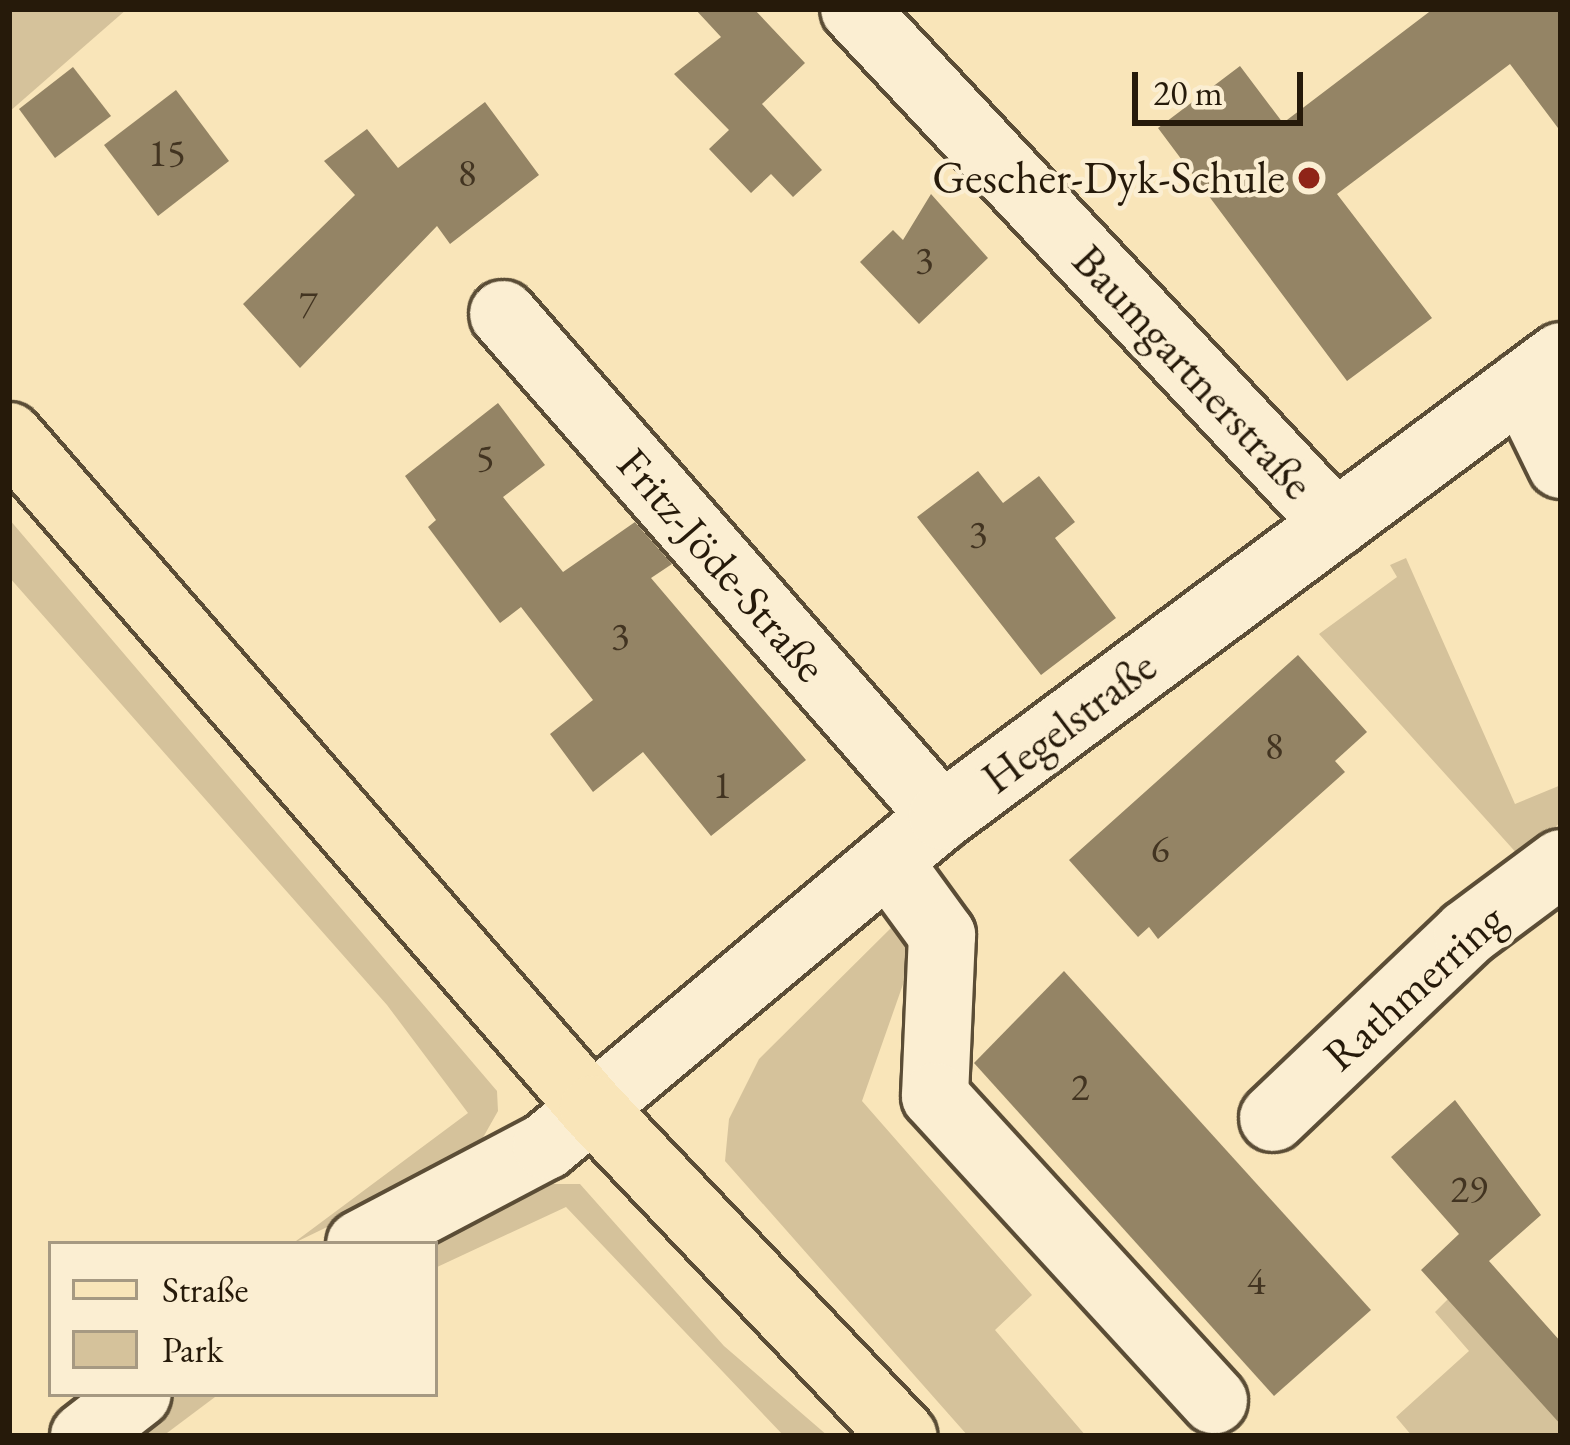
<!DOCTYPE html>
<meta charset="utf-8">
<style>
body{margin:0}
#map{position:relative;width:1570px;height:1445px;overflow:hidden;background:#f9e5b9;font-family:"EB Garamond",serif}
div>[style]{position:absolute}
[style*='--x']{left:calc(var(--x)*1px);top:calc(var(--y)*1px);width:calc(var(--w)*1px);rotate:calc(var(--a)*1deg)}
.green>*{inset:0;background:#d5c29b}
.building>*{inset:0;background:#948465}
.roads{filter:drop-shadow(3px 0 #5b4d36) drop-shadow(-3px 0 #5b4d36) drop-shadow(0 3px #5b4d36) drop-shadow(0 -3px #5b4d36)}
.minor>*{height:66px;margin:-33px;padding:0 33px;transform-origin:33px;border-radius:33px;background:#fbeed2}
.major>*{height:66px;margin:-33px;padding:0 33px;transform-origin:33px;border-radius:33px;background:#f9e5b9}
.dots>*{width:33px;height:33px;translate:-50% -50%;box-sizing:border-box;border:6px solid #fbeed2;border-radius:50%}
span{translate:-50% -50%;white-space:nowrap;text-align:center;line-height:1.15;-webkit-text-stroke:9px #fbeed2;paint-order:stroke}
.number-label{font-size:39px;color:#423421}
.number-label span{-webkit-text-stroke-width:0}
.poi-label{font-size:45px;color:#261a0a}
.right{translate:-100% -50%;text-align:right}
.street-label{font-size:45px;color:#261a0a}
.frame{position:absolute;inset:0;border:12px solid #261a0a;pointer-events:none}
.legend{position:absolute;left:48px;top:1241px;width:390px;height:156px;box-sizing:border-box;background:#fbeed2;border:3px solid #a69982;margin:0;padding:15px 21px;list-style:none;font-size:36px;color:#261a0a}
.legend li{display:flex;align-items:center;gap:24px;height:60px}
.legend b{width:60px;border:3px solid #a69982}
.scale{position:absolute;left:1132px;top:72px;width:171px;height:54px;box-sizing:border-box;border:6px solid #261a0a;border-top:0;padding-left:15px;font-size:36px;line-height:42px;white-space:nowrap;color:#261a0a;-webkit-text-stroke:9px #fbeed2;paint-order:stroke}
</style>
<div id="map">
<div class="green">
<div style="clip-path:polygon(9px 9px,127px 9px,9px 112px)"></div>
<div style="clip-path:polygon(9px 519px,497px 1091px,498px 1111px,472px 1157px,292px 1244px,468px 1113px,387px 1005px,9px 577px)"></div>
<div style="clip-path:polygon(1406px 558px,1515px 804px,1561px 785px,1561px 822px,1520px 857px,1319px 634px,1397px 577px,1390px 565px)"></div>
<div style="clip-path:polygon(893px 926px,914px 953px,862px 1101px,1032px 1295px,995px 1330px,1086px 1436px,968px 1436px,725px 1161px,729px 1119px,759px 1059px)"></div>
<div style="clip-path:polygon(541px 1184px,580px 1184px,724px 1346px,828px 1436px,784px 1436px,566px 1207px,435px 1268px,435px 1244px,404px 1244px)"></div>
<div style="clip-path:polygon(1448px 1299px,1561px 1425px,1561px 1436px,1412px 1436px,1396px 1417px,1469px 1351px,1435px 1312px)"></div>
<div style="clip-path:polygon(175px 1394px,219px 1394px,163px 1436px,116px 1436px)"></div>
</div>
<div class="building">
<div style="clip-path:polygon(695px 9px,754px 9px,805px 63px,762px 104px,822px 170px,793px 197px,771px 174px,751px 193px,709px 149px,729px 130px,674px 74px,721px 37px)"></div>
<div style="clip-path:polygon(1433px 9px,1561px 9px,1561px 132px,1510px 64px,1337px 194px,1432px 318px,1347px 381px,1158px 128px,1240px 66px,1283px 123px)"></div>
<div style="clip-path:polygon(73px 67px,111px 116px,55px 158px,19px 109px)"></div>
<div style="clip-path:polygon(176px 90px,229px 161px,158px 216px,104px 145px)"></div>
<div style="clip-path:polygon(485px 102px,539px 175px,450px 244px,437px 226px,300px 368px,243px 304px,355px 195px,324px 161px,367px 129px,398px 168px)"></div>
<div style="clip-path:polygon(931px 194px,988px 258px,919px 324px,860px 262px,893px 230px,903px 240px)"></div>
<div style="clip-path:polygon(498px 403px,545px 465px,503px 497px,563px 572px,635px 522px,672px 564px,651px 578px,806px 760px,711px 836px,643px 752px,593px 792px,550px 734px,593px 700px,521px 607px,500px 623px,428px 527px,436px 520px,405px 476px)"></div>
<div style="clip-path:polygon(978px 471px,1003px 503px,1039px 476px,1075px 522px,1055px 538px,1116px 618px,1041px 675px,917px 517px)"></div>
<div style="clip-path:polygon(1298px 655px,1367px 732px,1335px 761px,1345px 772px,1158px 939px,1149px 927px,1138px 937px,1069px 860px)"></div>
<div style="clip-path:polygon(1064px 971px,1371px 1310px,1274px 1396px,974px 1063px)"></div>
<div style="clip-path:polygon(1455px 1100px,1541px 1215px,1489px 1261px,1561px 1342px,1561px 1425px,1421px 1270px,1459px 1234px,1391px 1157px)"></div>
</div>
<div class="roads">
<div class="minor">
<div style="--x:854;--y:9;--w:705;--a:46.9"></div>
<div style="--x:503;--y:314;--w:667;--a:48.83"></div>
<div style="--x:1522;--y:385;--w:89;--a:64"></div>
<div style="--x:888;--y:861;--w:92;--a:53.9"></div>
<div style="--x:942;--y:935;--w:161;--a:92.5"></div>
<div style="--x:935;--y:1096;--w:413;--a:47.5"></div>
<div style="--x:1273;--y:1118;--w:268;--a:-43.6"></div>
<div style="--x:1467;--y:933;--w:117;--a:-36.7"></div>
<div style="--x:360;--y:1244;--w:210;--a:-27.8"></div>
<div style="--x:546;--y:1146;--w:515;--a:-39.81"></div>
<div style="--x:942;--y:816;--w:771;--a:-36.62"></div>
<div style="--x:84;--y:1436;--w:68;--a:-37.9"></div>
</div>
<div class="major">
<div style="--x:9;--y:436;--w:891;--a:49.05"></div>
<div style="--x:593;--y:1109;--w:451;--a:46.5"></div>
</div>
</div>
<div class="dots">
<div style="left:1309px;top:178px;background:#8f2418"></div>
</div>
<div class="number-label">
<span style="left:167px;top:153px">15</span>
<span style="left:467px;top:173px">8</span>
<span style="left:924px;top:260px">3</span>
<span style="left:308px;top:304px">7</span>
<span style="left:485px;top:458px">5</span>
<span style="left:978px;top:534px">3</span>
<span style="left:620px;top:636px">3</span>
<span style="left:1274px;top:746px">8</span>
<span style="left:722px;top:785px">1</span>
<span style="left:1160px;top:849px">6</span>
<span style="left:1080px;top:1087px">2</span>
<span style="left:1469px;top:1189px">29</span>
<span style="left:1256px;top:1281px">4</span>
</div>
<div class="poi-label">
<span class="right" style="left:1285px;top:178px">Gescher-Dyk-Schule</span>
</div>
<div class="street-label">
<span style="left:1193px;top:372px;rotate:47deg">Baumgartnerstraße</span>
<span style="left:722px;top:565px;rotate:49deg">Fritz-Jöde-Straße</span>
<span style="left:1069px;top:722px;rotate:-37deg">Hegelstraße</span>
<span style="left:1414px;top:987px;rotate:-42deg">Rathmerring</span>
</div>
<div class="frame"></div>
<ul class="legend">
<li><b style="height:15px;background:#f9e5b9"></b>Straße</li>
<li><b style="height:33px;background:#d5c29b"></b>Park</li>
</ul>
<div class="scale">20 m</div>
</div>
